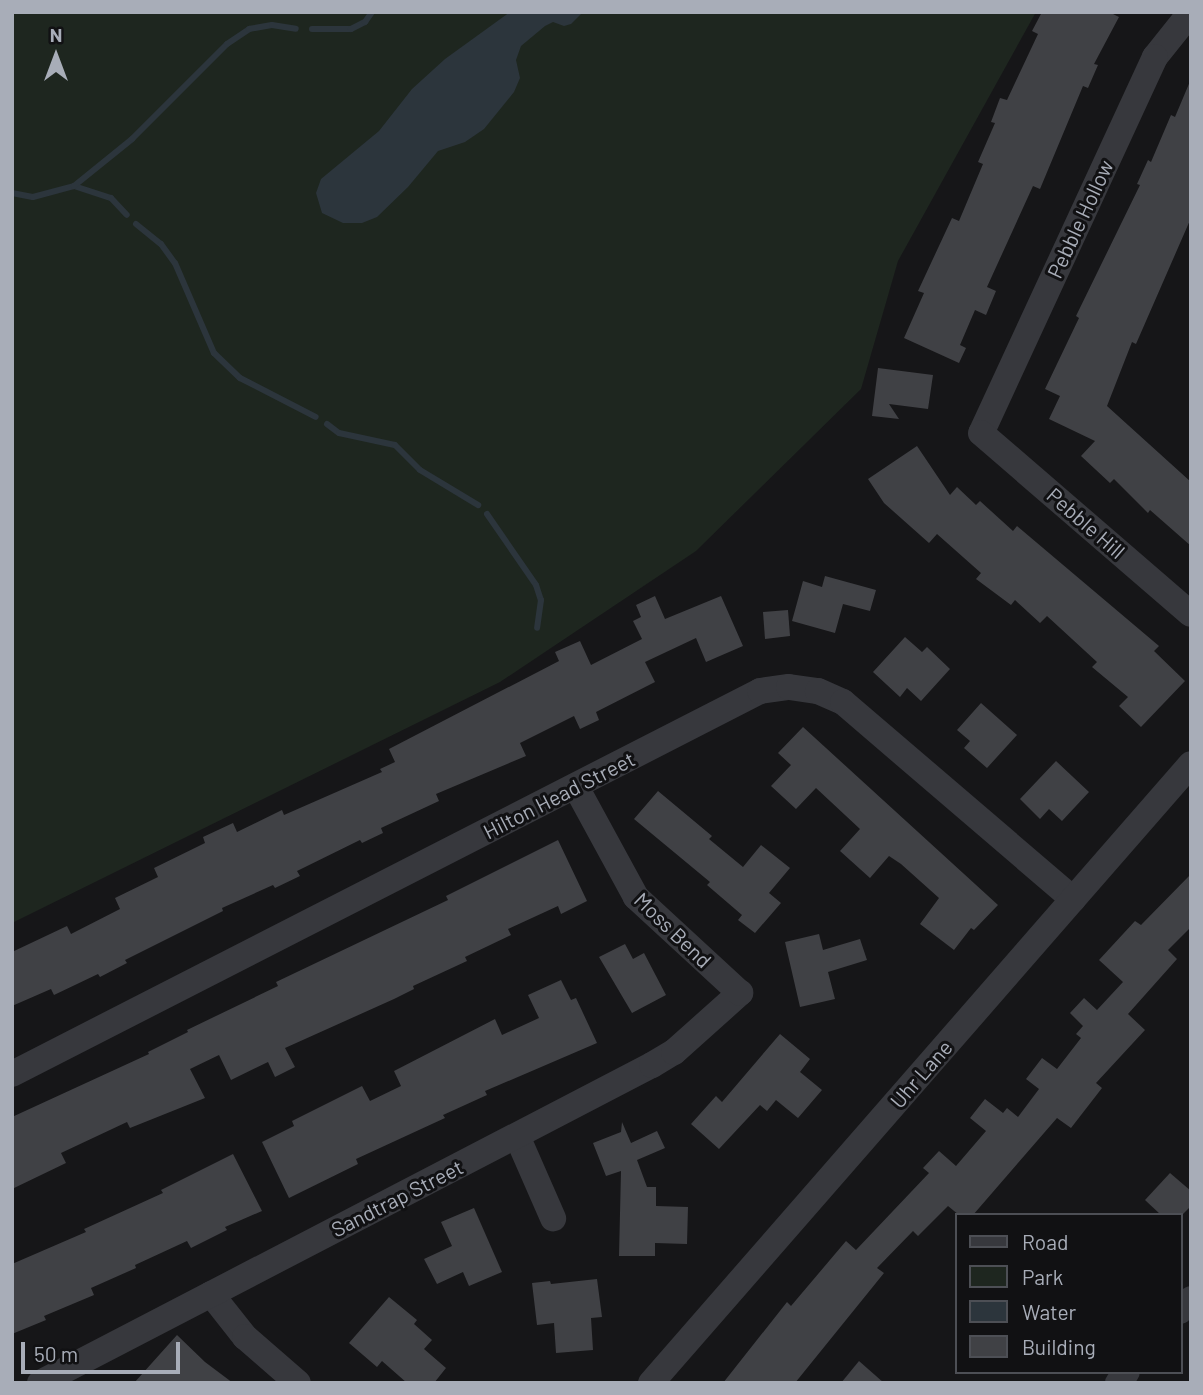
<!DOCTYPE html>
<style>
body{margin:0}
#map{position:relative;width:1203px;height:1395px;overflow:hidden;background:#161618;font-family:Barlow,sans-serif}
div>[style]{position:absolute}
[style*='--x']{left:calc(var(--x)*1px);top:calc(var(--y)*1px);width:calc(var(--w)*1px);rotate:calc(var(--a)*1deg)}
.green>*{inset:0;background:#1e261f}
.water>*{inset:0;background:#2c353c}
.stream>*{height:6px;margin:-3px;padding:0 3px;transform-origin:3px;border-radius:3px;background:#2c353c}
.building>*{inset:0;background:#404145}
.minor>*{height:26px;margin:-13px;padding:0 13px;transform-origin:13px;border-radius:13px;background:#37383d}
span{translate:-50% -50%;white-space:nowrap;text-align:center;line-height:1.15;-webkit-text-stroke:6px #111113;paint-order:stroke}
.street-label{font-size:21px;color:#a8adb8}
.frame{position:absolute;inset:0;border:14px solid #a8adb8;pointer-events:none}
.legend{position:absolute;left:955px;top:1213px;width:228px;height:161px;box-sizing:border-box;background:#111113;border:2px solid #4d4f55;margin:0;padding:9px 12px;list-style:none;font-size:21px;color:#a8adb8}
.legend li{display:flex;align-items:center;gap:14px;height:35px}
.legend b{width:35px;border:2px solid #4d4f55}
.north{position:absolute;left:21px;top:21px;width:70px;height:70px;-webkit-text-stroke:5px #111113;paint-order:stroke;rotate:0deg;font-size:19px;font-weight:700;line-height:28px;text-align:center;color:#a8adb8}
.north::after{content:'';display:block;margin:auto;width:24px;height:32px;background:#a8adb8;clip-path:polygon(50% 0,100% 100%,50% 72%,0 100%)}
.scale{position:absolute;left:21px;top:1342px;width:159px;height:32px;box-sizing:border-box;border:4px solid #a8adb8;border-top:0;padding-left:9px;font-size:21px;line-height:24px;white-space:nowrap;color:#a8adb8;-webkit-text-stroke:5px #111113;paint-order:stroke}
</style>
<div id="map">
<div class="green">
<div style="clip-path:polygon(12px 12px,1036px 12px,898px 261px,861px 389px,696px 551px,500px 682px,12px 923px)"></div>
</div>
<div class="water">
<div style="clip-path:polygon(510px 12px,583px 12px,571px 24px,564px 26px,553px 22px,545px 26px,521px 46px,516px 60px,520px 78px,514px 92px,484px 129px,465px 142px,438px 151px,408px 187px,377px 217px,362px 223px,343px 223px,322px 213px,316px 193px,321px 179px,379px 131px,412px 89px,445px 59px)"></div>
</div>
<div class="stream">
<div style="--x:312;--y:29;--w:39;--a:0"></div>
<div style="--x:351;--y:29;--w:16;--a:-27"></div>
<div style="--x:365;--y:22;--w:12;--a:-55"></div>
<div style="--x:74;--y:186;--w:39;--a:18"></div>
<div style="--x:111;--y:198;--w:23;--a:47"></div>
<div style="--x:12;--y:193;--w:21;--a:11"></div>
<div style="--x:33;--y:197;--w:42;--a:-15"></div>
<div style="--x:74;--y:186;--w:75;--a:-39"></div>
<div style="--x:132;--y:139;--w:134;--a:-45"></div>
<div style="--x:227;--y:44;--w:27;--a:-34"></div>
<div style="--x:249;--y:29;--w:23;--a:-10"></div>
<div style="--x:272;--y:25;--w:24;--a:9"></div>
<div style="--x:136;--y:224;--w:32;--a:39"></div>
<div style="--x:161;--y:244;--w:24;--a:54"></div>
<div style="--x:175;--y:263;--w:98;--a:66.6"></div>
<div style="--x:214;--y:353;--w:36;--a:44"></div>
<div style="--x:240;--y:378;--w:85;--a:27.2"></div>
<div style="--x:327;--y:424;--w:15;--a:37"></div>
<div style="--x:339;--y:433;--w:57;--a:12.1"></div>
<div style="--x:395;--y:445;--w:35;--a:45"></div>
<div style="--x:420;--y:470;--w:68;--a:31.1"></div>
<div style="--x:487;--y:514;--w:86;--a:55.4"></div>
<div style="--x:536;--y:585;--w:16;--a:72"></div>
<div style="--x:541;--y:600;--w:28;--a:98"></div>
</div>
<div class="building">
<div style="clip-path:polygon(1042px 12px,1109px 12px,1119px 17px,1094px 64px,1098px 65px,1088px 88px,1083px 86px,1040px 189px,1033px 186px,987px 287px,996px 291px,986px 315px,975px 310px,960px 345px,966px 348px,959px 363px,904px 338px,924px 293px,918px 291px,952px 218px,959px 221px,983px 164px,978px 162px,995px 123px,991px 122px,1000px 98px,1007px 100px,1038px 34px,1032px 31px)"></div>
<div style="clip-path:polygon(1191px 79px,1191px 218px,1136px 344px,1132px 342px,1107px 406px,1191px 482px,1191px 546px,1150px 510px,1148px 513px,1114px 479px,1110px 483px,1081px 456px,1095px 441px,1049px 419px,1060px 396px,1045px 389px,1079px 318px,1076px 316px,1140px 185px,1137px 184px,1148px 160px,1151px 162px,1171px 115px,1175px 117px)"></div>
<div style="clip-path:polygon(878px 368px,933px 375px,928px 409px,889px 404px,899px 419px,872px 416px)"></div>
<div style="clip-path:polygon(917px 446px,950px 495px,957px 487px,976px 505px,980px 501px,1013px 531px,1017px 526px,1159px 646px,1154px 651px,1185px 681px,1141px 727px,1119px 706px,1128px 697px,1092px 667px,1097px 662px,1047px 616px,1040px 623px,1015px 600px,1011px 605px,976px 579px,981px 573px,937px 534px,929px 543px,884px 503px,868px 479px)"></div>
<div style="clip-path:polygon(825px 576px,876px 590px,870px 611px,843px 604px,835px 633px,792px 621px,803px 581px,822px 587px)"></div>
<div style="clip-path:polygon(655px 596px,665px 619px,721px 596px,743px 646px,706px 662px,696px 638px,645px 662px,655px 682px,596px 712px,599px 720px,580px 729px,574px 716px,520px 743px,526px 756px,436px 794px,439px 801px,381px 828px,383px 833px,362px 843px,360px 840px,297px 871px,300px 876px,275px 888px,273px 885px,222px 908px,223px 911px,125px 960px,127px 963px,100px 977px,98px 974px,54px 995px,51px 989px,12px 1006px,12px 952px,67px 926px,71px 934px,120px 909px,115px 898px,158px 877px,154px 868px,205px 843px,203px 837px,233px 823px,237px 832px,282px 810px,284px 815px,382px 772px,380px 769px,395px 762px,389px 749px,559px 661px,555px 652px,580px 641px,591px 665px,642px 639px,633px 621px,641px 617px,636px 605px)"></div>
<div style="clip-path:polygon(788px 610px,790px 636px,765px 639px,763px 612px)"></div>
<div style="clip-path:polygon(905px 637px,922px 652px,927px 647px,950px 669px,921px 701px,907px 688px,900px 697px,873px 672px)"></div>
<div style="clip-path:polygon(981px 703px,1017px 735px,987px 768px,964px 748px,970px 741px,957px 730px)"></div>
<div style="clip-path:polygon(803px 727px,998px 905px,974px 930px,971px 928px,954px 950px,920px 924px,939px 898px,901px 864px,889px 856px,870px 878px,840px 851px,860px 829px,816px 788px,796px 809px,771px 786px,791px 765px,778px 753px)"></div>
<div style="clip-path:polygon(1056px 761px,1089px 792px,1062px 821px,1049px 809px,1040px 819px,1020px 799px)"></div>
<div style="clip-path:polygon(658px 791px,712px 836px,709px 839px,743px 867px,761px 845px,790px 868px,769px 893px,781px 903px,755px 933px,738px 920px,742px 915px,707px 885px,710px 882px,634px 819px)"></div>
<div style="clip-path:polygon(558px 840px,587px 901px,561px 914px,558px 906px,508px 929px,511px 935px,465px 957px,467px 961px,413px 986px,414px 989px,394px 999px,285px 1048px,295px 1067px,275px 1077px,268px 1062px,231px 1080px,219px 1055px,190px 1069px,205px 1098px,130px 1128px,127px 1122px,61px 1153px,66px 1163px,12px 1189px,12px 1117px,149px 1054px,148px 1052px,188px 1032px,187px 1030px,278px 986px,276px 982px,448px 900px,446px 896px)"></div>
<div style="clip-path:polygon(1191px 874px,1191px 927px,1168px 950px,1177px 959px,1128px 1014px,1145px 1030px,1096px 1083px,1102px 1088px,1071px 1128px,1057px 1118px,973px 1215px,959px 1215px,948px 1206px,918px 1236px,913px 1231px,877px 1268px,884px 1273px,795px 1383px,723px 1383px,787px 1302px,791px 1306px,846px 1241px,856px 1250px,929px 1173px,923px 1168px,939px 1151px,956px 1166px,986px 1131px,970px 1118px,985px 1099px,1003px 1113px,1007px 1108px,1018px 1117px,1039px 1089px,1026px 1079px,1042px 1058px,1057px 1069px,1081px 1038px,1076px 1034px,1083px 1026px,1070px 1013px,1084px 998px,1097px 1010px,1123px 982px,1099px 960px,1135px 921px,1141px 925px)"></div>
<div style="clip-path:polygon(819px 934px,823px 950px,860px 939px,867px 960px,828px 972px,835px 999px,800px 1007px,785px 942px)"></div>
<div style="clip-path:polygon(625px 944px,633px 959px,644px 953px,666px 995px,632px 1013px,599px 957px)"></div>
<div style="clip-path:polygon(561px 980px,571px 1000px,576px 998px,597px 1043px,485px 1091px,487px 1095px,443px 1115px,445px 1118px,356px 1159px,358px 1164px,289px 1198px,262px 1142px,294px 1126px,292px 1121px,362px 1086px,370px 1101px,401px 1086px,394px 1071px,495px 1019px,502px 1035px,539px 1018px,528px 995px)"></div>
<div style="clip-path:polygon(780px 1034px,810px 1059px,800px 1072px,822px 1090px,798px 1118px,776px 1100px,767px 1111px,760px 1105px,719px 1149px,691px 1124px,716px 1096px,722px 1102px)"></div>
<div style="clip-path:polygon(622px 1122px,631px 1143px,657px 1131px,665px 1148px,637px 1160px,647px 1187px,656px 1187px,656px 1206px,688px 1207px,687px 1244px,655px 1243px,655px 1256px,619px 1256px,621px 1171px,606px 1176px,593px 1143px,621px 1132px)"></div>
<div style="clip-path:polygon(233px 1154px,262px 1211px,225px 1227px,227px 1230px,191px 1248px,187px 1241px,135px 1265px,136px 1268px,91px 1288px,94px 1295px,44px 1316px,46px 1320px,12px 1334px,12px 1264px,86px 1232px,84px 1229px,163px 1193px,161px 1190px)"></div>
<div style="clip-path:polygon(1170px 1173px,1191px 1191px,1191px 1206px,1182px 1215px,1161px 1215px,1145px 1200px)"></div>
<div style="clip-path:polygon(474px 1208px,502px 1272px,469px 1286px,463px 1272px,437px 1284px,424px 1259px,452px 1246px,441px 1222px)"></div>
<div style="clip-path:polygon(597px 1279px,602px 1317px,591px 1318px,593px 1350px,556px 1353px,554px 1323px,537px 1325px,532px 1283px,550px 1281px,551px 1284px)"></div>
<div style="clip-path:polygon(389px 1297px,417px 1320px,414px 1324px,432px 1340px,424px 1349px,446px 1368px,434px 1383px,407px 1383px,382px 1361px,377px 1367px,349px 1343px)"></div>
<div style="clip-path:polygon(177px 1335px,205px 1362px,233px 1383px,134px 1383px)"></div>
<div style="clip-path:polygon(859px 1361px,884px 1383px,841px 1383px)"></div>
</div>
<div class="minor">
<div style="--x:1191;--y:12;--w:58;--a:128.7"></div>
<div style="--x:1155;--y:57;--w:414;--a:114.8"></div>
<div style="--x:981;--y:433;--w:277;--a:40.8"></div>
<div style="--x:12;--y:1074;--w:840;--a:-27.11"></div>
<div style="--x:760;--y:691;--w:29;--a:-8"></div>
<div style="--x:789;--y:687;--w:29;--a:8"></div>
<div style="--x:818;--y:691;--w:27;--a:24"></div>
<div style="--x:843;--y:702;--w:303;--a:40.6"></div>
<div style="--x:517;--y:1136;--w:90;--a:66.3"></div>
<div style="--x:211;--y:1294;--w:55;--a:51.7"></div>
<div style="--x:245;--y:1337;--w:70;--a:41"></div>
<div style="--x:1180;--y:1311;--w:16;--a:-47"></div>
<div style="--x:40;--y:1383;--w:690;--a:-27.46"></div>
<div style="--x:652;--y:1065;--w:26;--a:-31"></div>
<div style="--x:674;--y:1052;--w:89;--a:-41.8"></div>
<div style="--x:740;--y:993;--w:142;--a:-137.3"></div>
<div style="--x:636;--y:897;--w:125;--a:-118.6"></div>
<div style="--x:651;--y:1383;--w:821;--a:-48.9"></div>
<div style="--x:1118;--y:1383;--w:14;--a:-51"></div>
</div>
<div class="street-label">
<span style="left:1080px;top:219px;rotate:-65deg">Pebble Hollow</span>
<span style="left:1086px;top:523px;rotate:41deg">Pebble Hill</span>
<span style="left:559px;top:795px;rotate:-27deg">Hilton Head Street</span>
<span style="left:673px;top:930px;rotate:44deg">Moss Bend</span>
<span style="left:921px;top:1074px;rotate:-49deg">Uhr Lane</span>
<span style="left:397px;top:1198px;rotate:-27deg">Sandtrap Street</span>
</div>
<div class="frame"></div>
<ul class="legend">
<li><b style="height:9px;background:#37383d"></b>Road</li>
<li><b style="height:19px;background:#1e261f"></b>Park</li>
<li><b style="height:19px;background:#2c353c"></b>Water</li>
<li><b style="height:19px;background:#404145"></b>Building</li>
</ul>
<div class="north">N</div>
<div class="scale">50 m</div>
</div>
